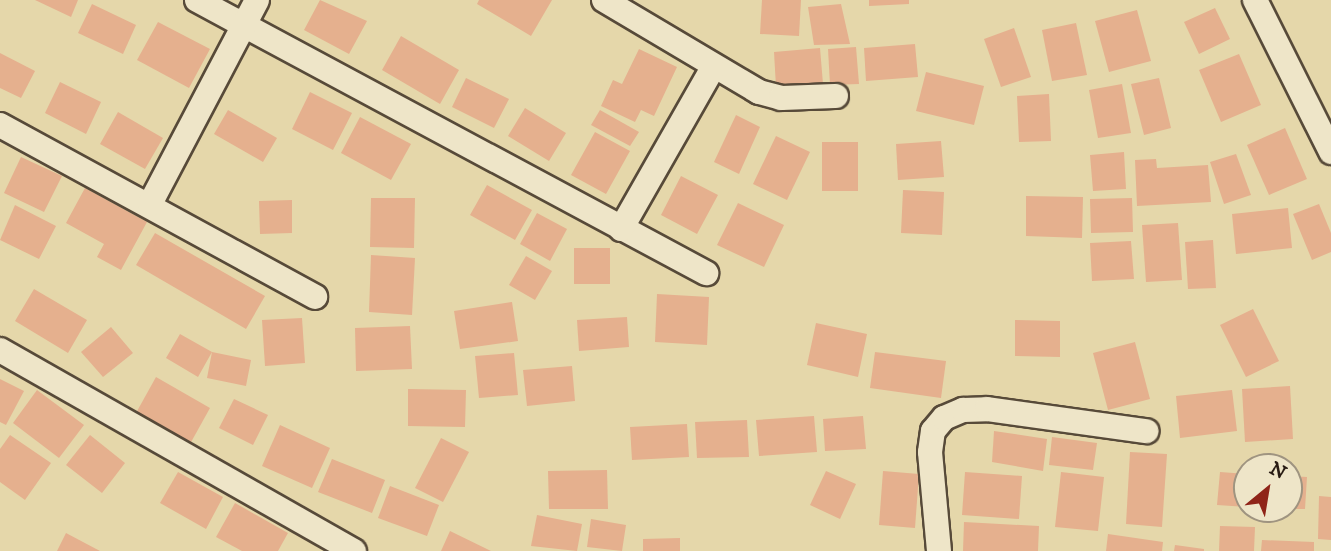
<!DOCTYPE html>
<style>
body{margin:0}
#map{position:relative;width:1331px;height:551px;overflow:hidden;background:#e5d7aa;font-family:"IM FELL DW Pica",serif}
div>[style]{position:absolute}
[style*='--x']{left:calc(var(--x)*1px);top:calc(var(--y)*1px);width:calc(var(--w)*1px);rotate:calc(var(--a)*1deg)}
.building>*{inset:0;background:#e5b08e}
.roads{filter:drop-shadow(2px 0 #574a39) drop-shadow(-2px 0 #574a39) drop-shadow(0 2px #574a39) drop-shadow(0 -2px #574a39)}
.street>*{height:24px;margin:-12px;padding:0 12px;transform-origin:12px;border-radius:12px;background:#eee5c8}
span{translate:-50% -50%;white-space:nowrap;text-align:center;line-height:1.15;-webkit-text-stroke:6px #eee5c8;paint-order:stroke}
.north{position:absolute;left:1233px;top:453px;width:70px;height:70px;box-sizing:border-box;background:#eee5c8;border:2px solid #9f9480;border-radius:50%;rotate:30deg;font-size:19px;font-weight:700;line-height:28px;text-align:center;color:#281b13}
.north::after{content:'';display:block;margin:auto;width:24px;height:32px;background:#8f2418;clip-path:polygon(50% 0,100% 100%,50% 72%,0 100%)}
</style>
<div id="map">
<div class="building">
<div style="clip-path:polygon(35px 0,78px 0,71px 17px)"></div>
<div style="clip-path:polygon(320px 0,367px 21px,349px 54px,304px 30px)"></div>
<div style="clip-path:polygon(479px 0,552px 0,531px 36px,477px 4px)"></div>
<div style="clip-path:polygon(762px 0,801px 0,799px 36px,760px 34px)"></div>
<div style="clip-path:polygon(869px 0,909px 0,909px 4px,869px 6px)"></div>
<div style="clip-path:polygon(92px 4px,136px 25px,123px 54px,78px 33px)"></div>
<div style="clip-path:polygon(841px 4px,850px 44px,814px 45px,808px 7px)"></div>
<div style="clip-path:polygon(1215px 8px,1230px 39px,1199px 54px,1184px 22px)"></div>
<div style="clip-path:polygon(1137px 10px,1151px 61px,1109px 72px,1095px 21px)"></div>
<div style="clip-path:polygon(158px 22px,210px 49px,189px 88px,137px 60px)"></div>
<div style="clip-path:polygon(1076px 23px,1087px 75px,1052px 81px,1042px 30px)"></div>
<div style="clip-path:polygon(1014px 28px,1031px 77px,1001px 87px,984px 39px)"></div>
<div style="clip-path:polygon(401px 36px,459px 70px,440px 104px,382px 70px)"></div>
<div style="clip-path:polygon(915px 44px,918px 77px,866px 81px,864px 48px)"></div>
<div style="clip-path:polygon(856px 47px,859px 84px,830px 85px,828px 49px)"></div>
<div style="clip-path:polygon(820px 48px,823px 84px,776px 87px,774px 52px)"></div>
<div style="clip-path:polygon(639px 49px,677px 67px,654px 116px,641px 110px,635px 122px,601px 106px,613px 80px,622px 84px)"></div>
<div style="clip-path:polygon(0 53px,35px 71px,21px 98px,0 88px)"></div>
<div style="clip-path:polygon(1239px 54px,1261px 105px,1221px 122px,1199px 70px)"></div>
<div style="clip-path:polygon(926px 72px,984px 86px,974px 125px,916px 111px)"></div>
<div style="clip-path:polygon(466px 78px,509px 99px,494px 128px,452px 107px)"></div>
<div style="clip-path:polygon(1159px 78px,1171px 128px,1144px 135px,1131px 84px)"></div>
<div style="clip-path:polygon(60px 82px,101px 102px,86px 134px,45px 113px)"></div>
<div style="clip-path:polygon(1122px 84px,1131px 133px,1098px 138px,1089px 90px)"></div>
<div style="clip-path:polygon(310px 92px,352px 113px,333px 150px,292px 129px)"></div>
<div style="clip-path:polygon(1049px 94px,1051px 141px,1019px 142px,1017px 96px)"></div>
<div style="clip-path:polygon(525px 108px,566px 133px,549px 161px,508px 136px)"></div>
<div style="clip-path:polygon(228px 110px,277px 138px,263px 162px,214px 134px)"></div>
<div style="clip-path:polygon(600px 110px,639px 132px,630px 146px,591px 125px)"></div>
<div style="clip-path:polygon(118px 112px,163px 138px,145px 169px,100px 144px)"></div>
<div style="clip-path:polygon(736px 115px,760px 127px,739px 174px,714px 162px)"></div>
<div style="clip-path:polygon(360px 117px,411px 144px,391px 180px,341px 153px)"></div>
<div style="clip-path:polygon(1285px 128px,1307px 179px,1269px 195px,1247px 145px)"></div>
<div style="clip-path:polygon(595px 132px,630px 151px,606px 194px,571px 175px)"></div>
<div style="clip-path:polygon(776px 136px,810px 152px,787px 200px,753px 184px)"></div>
<div style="clip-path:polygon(941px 141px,944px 177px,898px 180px,896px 144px)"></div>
<div style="clip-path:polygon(822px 142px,858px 142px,858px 191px,822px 191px)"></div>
<div style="clip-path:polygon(1124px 152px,1126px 189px,1093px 191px,1090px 155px)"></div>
<div style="clip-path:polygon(1236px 154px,1251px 195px,1224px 204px,1210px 162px)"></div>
<div style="clip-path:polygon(21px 157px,62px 176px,44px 212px,4px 193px)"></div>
<div style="clip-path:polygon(1156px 159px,1157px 168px,1208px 165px,1211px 202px,1137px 206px,1135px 160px)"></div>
<div style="clip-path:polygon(681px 176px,718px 195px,697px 234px,661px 215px)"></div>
<div style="clip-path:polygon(487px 185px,532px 210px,515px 240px,470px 215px)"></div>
<div style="clip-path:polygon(85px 188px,147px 222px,121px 270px,97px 257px,104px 244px,66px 223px)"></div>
<div style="clip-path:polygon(903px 190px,944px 192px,942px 235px,901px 233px)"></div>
<div style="clip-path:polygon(1026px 196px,1083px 197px,1082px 238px,1026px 236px)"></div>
<div style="clip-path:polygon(371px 198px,415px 198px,414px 248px,370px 247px)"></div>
<div style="clip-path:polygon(1132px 198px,1133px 232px,1091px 233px,1090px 199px)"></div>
<div style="clip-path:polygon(292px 200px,292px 233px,260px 234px,259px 201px)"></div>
<div style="clip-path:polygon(738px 203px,784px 225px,764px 267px,717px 245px)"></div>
<div style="clip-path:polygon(1319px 204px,1331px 233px,1331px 252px,1312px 260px,1293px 214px)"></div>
<div style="clip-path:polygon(15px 205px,56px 226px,39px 259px,0 240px)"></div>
<div style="clip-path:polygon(1288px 208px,1292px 248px,1236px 254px,1232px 214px)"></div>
<div style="clip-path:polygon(537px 213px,567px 229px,550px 261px,520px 244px)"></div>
<div style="clip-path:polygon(1178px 223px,1182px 280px,1146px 282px,1142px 225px)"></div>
<div style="clip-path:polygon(155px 233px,265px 296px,246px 329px,136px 265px)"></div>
<div style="clip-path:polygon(1213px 240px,1216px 288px,1188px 289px,1185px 242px)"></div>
<div style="clip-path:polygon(1131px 241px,1134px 279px,1092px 281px,1090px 243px)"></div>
<div style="clip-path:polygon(574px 248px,610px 248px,610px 284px,574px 284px)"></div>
<div style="clip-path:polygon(371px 255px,415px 258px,412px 315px,369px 312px)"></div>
<div style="clip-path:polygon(526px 256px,552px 271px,535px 300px,509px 285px)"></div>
<div style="clip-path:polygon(34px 289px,87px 320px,68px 353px,15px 321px)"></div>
<div style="clip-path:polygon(657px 294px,709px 297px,707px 345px,655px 342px)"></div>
<div style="clip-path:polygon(512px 302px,518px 341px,460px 349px,454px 311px)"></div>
<div style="clip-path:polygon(1253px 309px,1279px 361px,1246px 377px,1220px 325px)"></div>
<div style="clip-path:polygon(627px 317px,629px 347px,579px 351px,577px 320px)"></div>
<div style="clip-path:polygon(302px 318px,305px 363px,265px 366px,262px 320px)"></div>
<div style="clip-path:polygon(1015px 320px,1060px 321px,1060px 357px,1015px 356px)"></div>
<div style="clip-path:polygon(816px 323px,867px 334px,858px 377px,807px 365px)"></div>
<div style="clip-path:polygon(410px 326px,412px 369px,356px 371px,355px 328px)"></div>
<div style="clip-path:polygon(111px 327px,133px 353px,103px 377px,81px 352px)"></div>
<div style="clip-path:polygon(180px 334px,212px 352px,251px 360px,246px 386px,207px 378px,212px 352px,198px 377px,166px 358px)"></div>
<div style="clip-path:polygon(1135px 342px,1150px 399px,1108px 410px,1093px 353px)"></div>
<div style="clip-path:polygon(875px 352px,946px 361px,941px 398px,870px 388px)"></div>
<div style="clip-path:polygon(514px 353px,518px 395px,479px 398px,475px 356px)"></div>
<div style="clip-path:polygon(572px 366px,575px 401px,527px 406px,523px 370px)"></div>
<div style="clip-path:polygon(156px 377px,210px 408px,190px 444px,136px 413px)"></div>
<div style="clip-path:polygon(0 379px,24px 391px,6px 425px,0 422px)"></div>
<div style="clip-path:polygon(1290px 386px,1293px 439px,1245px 442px,1242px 389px)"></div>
<div style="clip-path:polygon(408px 389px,466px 390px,465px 427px,408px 426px)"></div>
<div style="clip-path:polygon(37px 390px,84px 425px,59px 458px,13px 423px)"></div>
<div style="clip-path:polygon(1232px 390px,1237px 431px,1180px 438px,1176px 396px)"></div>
<div style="clip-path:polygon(234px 399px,268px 415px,253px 445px,219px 428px)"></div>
<div style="clip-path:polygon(814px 416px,817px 452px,759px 456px,756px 420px)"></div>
<div style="clip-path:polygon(863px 416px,866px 449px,825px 451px,823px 419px)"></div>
<div style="clip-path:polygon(747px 420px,749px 457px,697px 458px,695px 422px)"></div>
<div style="clip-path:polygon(687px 424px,689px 457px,632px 460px,630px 427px)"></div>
<div style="clip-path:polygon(280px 425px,330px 448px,312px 488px,262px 466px)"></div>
<div style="clip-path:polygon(994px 431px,1047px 439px,1043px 471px,992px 462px)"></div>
<div style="clip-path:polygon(10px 435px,51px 463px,25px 500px,0 482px,0 449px)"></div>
<div style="clip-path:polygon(90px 435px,125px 463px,102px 493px,66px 465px)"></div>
<div style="clip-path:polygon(1052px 437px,1097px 443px,1093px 470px,1049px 465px)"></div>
<div style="clip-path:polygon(441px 438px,469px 452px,443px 502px,415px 488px)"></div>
<div style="clip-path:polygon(1130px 452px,1167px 454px,1162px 527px,1126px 524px)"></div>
<div style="clip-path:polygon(332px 459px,385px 480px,372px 513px,318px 492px)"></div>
<div style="clip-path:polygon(607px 470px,608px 509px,549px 509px,548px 471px)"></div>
<div style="clip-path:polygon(826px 471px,856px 484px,840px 519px,810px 505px)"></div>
<div style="clip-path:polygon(883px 471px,919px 474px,915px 528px,879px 525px)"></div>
<div style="clip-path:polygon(178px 472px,223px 497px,206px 529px,160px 503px)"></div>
<div style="clip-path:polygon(965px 472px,1022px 476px,1019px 519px,962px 515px)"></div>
<div style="clip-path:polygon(1061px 472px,1104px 477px,1098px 531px,1055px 527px)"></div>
<div style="clip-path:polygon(1220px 472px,1247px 474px,1247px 507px,1217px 505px)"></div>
<div style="clip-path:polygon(1289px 476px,1307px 477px,1305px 509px,1289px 509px)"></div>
<div style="clip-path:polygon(390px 486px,439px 505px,427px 536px,378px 518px)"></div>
<div style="clip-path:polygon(1319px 496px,1331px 497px,1331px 540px,1318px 539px)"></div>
<div style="clip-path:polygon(235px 503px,288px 533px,278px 551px,242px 551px,216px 537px)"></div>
<div style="clip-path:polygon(537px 515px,582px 524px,577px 551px,531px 546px)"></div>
<div style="clip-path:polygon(591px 519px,626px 525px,622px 551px,587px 547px)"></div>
<div style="clip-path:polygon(964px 522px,1039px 526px,1038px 551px,963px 551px)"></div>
<div style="clip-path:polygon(1220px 526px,1255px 527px,1254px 551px,1219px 551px)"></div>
<div style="clip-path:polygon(450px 531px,491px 551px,441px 551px)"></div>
<div style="clip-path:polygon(66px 533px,100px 551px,57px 551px)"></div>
<div style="clip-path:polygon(1108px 534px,1163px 542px,1162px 551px,1106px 551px)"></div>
<div style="clip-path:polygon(680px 538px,680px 551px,643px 551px,643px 539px)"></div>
<div style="clip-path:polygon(1262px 540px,1314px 542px,1314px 551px,1261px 551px)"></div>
<div style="clip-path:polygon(1175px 545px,1204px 549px,1204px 551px,1174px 551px)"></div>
</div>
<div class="roads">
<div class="street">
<div style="--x:197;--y:0;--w:578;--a:28.21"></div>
<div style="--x:604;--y:0;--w:180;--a:30.7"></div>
<div style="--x:759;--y:92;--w:23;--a:15"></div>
<div style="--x:781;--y:98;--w:55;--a:-2.1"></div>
<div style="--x:1255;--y:0;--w:170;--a:63.4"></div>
<div style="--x:0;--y:125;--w:359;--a:28.6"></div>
<div style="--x:150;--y:204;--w:230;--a:-62.3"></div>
<div style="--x:621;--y:229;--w:185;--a:-60.3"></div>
<div style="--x:0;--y:350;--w:407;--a:29.6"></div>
<div style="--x:939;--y:551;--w:99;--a:-95.2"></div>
<div style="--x:930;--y:452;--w:21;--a:-82"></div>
<div style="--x:933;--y:431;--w:17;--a:-50"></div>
<div style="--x:944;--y:418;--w:21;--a:-23"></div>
<div style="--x:963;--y:410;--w:24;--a:-2"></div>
<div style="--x:987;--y:409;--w:161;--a:7.9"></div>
</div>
</div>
<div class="north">N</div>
</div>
